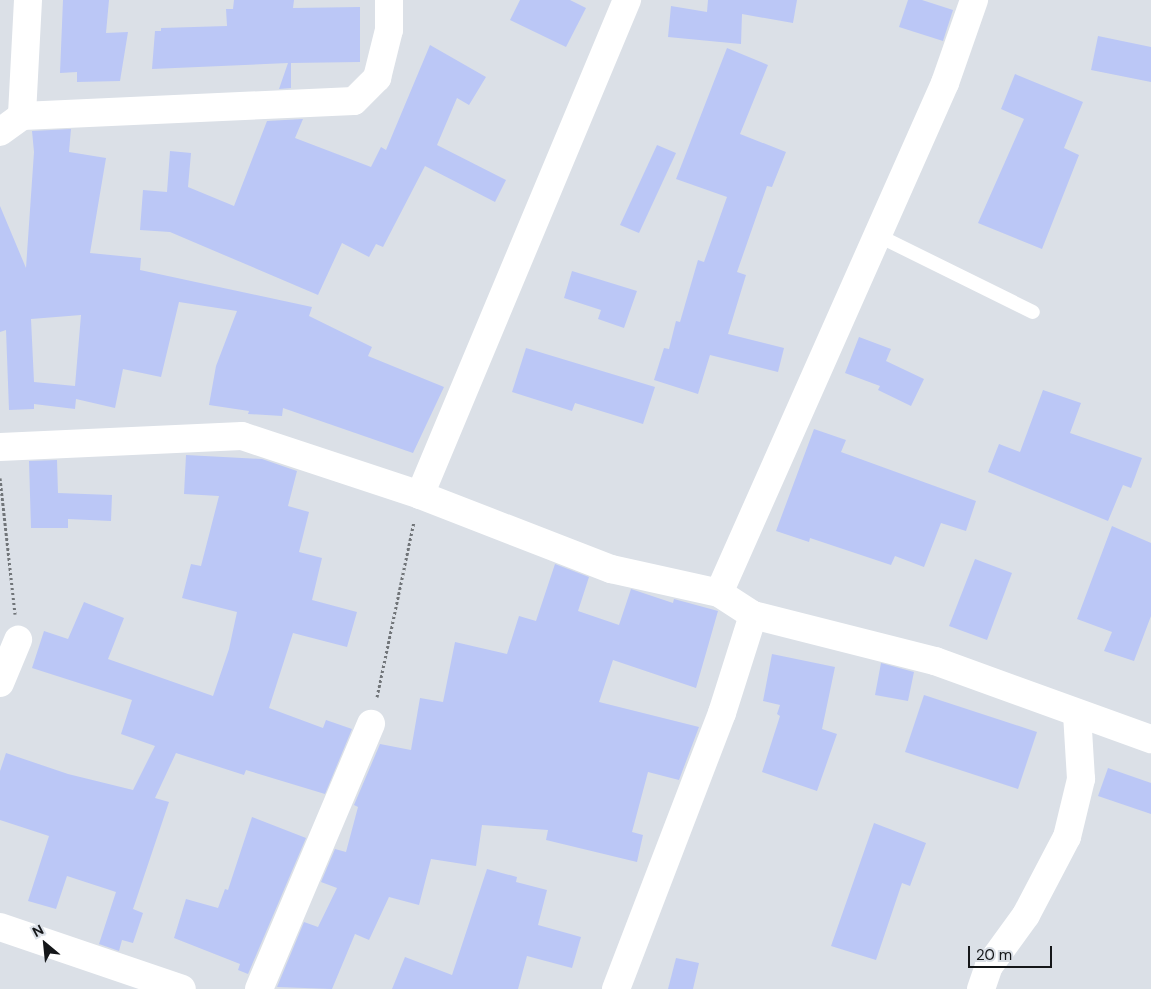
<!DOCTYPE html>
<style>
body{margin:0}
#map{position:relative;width:1151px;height:989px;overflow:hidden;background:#dbe0e7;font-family:"DM Sans",sans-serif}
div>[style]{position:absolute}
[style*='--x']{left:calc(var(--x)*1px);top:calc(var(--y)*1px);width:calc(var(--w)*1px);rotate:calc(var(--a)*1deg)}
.building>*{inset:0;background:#bbc7f6}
.path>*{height:3px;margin-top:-1.5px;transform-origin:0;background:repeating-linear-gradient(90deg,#717579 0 2.5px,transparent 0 5px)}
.service>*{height:14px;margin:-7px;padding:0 7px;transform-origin:7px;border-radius:7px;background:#fff}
.minor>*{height:28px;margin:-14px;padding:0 14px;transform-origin:14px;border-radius:14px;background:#fff}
span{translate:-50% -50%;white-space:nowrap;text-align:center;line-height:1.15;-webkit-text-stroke:4px #dbe0e7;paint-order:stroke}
.north{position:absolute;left:20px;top:919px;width:50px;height:50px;-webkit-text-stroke:4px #dbe0e7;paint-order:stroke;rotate:332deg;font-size:14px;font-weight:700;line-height:20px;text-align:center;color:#151719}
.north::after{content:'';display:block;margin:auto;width:18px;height:22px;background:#151719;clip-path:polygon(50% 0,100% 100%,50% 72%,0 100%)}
.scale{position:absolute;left:968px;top:946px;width:84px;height:22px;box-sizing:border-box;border:2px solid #151719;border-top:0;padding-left:6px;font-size:15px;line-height:18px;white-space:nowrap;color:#151719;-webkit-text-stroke:4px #dbe0e7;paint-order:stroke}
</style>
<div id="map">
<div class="building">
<div style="clip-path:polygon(63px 0,109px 0,106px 33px,128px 32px,120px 81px,77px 82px,77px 72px,60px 73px)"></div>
<div style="clip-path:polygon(234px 0,294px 0,293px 8px,360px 7px,360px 62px,291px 63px,291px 88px,279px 89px,288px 63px,152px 69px,155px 31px,161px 31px,161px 28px,227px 26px,226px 9px,233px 9px)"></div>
<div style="clip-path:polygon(520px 0,570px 0,586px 8px,566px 47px,510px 20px)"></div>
<div style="clip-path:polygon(708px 0,797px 0,793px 23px,742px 14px,741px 44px,668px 37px,671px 6px,707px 12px)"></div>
<div style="clip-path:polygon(908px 0,922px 0,953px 10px,943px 41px,899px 27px)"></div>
<div style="clip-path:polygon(1098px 36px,1151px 47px,1151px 82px,1091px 70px)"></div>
<div style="clip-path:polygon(430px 45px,486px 77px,469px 105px,457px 98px,437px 145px,506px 180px,495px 202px,425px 166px,383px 247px,376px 244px,369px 257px,342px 243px,318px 295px,170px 232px,140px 230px,143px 190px,167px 192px,170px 151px,191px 153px,188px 187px,234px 206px,267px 121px,303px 119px,295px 138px,371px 167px,381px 147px,386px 150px)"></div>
<div style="clip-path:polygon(727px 48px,768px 65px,740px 134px,786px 152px,772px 187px,767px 186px,737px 272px,746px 275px,728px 334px,784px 348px,778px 372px,710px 355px,698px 394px,654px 380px,664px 348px,669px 349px,676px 321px,680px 322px,698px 260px,704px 262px,727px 197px,676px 179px)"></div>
<div style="clip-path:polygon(1015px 74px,1083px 102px,1064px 148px,1079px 155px,1042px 249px,978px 223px,1024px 119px,1001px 109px)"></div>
<div style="clip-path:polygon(evenodd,71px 129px,69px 152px,106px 158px,90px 253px,141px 258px,140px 270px,312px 307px,309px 316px,372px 347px,368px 356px,444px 387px,413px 453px,283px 408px,282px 416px,248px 414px,249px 411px,209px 405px,216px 366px,237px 311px,179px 302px,161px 377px,123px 369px,115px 408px,76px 399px,75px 409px,34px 404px,34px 409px,9px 410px,6px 330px,0 332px,0 206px,26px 268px,34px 152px,32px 131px,71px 129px,81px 315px,75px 386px,34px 382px,31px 319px,81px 315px)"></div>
<div style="clip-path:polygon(657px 145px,676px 153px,639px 233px,620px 225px)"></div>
<div style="clip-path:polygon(572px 271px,637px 291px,624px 328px,598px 319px,601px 310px,564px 298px)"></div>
<div style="clip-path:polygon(859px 337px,891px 349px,886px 361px,924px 379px,911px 406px,878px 390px,880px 386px,845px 373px)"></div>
<div style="clip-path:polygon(526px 348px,655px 387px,643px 424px,575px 403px,572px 411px,512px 392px)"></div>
<div style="clip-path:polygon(1043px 390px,1081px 403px,1070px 433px,1142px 458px,1131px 488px,1123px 485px,1108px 521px,988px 472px,999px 444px,1020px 452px)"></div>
<div style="clip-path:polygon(814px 429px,846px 440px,841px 452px,976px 501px,966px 531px,941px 523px,924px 567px,895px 556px,891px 565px,810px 538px,809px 542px,776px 531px)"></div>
<div style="clip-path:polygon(186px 455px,262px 459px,297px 471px,288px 506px,309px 512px,299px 552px,322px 558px,312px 600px,357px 612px,347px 647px,293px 633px,269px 708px,323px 728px,326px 720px,352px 729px,325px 794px,246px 770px,244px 775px,176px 753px,155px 798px,169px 802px,133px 909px,143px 913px,133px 943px,122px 940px,119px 951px,99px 944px,116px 892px,67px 876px,56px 909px,28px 901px,49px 836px,0 820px,0 771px,6px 753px,68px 774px,133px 790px,155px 746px,121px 734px,132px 700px,32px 668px,44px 631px,68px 639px,84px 602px,124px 618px,108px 659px,213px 696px,229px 649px,237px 612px,182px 598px,191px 564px,201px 566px,219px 496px,184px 494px)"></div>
<div style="clip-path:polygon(57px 460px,58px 493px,112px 495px,111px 521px,68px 519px,68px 528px,31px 528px,29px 461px)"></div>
<div style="clip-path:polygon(1112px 526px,1151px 543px,1151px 616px,1134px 661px,1104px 651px,1112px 632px,1077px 619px)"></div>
<div style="clip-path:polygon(975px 559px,1012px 573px,987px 640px,949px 626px)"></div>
<div style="clip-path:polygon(555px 564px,589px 577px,578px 611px,619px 625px,631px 589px,673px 603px,674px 599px,718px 611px,696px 688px,613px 660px,599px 702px,699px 727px,679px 780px,648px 772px,632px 832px,643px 835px,637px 862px,546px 840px,548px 830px,482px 825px,476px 866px,431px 859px,419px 905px,389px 897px,369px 940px,355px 934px,332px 989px,277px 987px,304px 922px,318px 927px,337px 888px,321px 882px,335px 849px,346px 852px,358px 807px,354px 805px,380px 744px,411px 750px,420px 698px,443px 702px,455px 642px,507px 654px,519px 616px,536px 621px)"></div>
<div style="clip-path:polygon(772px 654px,835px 667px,822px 729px,837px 734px,817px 791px,762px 772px,780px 716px,777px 714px,780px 705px,763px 701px)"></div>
<div style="clip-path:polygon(881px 663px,914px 672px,908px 701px,875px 695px)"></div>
<div style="clip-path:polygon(924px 695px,1037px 732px,1018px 789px,905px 752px)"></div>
<div style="clip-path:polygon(1108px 768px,1151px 783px,1151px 814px,1098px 796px)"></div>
<div style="clip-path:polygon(252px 817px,306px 838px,248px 974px,238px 970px,240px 964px,174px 938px,186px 899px,218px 908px,225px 889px,228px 890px)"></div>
<div style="clip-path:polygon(874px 823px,926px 843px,910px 886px,902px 883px,876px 960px,831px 946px)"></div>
<div style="clip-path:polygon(487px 869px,517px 877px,516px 882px,547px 890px,538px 925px,581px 937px,572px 968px,527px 956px,518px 989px,392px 989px,405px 957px,452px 975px)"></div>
<div style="clip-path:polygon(676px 958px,699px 963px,693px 989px,668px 989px)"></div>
</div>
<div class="path">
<div style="--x:0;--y:478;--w:137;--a:83.7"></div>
<div style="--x:377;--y:697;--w:179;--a:-78.1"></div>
</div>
<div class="service">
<div style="--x:875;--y:234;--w:176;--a:26.3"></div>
</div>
<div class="minor">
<div style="--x:28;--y:0;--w:116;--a:93"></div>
<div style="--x:22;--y:116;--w:332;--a:-2.6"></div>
<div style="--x:354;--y:101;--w:33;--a:-45"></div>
<div style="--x:377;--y:78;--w:49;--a:-76"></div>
<div style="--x:389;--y:30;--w:30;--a:-90"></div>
<div style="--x:0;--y:132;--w:27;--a:-36"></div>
<div style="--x:0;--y:447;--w:242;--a:-2.6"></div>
<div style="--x:242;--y:436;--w:188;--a:18.3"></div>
<div style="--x:420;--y:495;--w:205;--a:21.2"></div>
<div style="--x:611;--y:569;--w:111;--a:12.5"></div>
<div style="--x:719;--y:593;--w:40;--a:32.9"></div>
<div style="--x:753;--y:615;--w:188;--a:14.2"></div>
<div style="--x:935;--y:661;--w:230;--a:19.9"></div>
<div style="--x:420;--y:495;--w:537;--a:-67.31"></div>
<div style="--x:719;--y:593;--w:558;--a:-66.1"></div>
<div style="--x:945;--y:83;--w:88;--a:-70.7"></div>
<div style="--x:0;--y:683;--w:47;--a:-67.3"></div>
<div style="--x:0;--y:927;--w:192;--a:18.8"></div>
<div style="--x:259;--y:989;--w:288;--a:-67.1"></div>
<div style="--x:616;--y:989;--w:296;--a:-69"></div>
<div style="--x:722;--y:713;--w:103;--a:-72.4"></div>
<div style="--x:981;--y:989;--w:24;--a:-71"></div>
<div style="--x:989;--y:966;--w:63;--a:-54"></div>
<div style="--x:1026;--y:915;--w:88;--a:-62.3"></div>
<div style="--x:1067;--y:837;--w:60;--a:-76.4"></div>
<div style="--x:1081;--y:779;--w:66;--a:-93.5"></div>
</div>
<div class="north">N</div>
<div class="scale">20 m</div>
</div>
